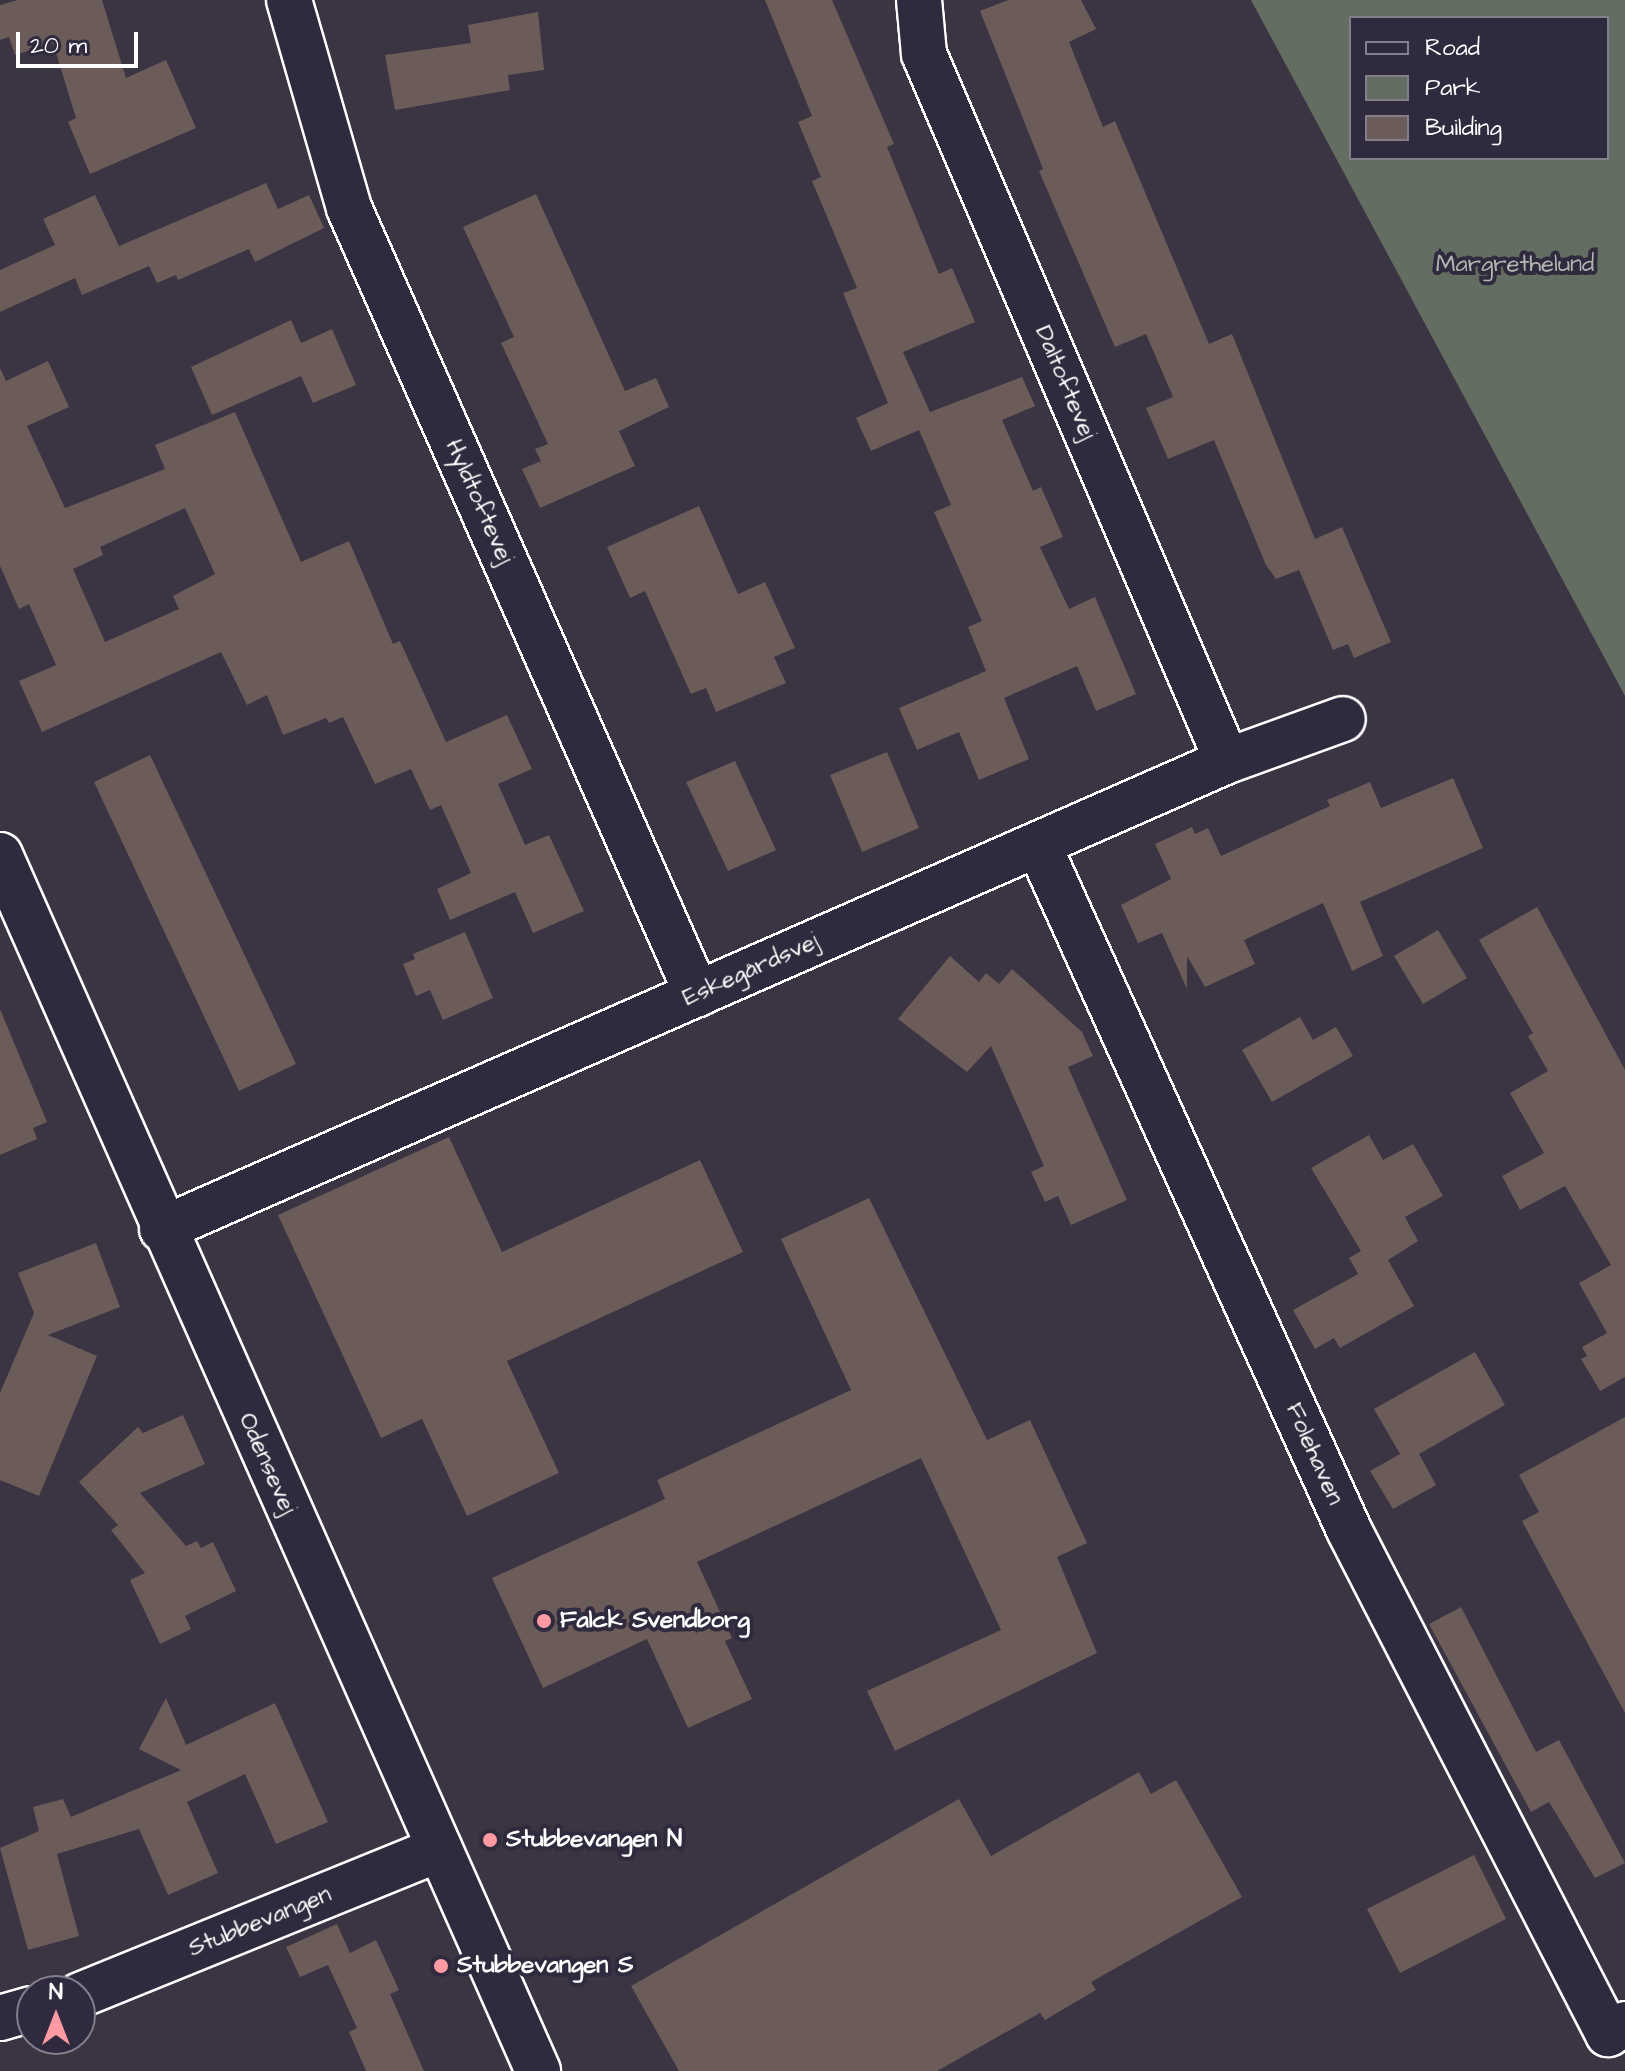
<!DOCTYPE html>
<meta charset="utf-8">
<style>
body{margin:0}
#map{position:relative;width:1625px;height:2071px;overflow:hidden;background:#3b3443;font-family:"Architects Daughter",sans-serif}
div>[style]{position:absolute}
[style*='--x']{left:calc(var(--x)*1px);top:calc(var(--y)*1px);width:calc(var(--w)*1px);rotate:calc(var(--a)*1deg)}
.green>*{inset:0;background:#646d61}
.building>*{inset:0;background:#6b5b59}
.roads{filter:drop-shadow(2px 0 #fff) drop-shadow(-2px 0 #fff) drop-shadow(0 2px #fff) drop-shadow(0 -2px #fff)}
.street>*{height:44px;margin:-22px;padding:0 22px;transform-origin:22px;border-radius:22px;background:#2f2a3d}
.secondary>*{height:44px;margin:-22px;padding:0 22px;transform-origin:22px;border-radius:22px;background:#2f2a3d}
.dots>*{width:22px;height:22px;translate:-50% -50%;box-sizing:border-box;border:4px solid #2f2a3d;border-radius:50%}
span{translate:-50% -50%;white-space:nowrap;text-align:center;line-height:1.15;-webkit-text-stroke:8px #2f2a3d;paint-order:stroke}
.park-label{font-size:24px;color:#b2b6b0}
.street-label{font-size:24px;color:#fff}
.poi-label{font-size:24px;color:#fff;font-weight:700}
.left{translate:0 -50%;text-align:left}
.legend{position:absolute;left:1349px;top:16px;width:260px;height:144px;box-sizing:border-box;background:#2f2a3d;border:2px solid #827f8b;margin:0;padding:10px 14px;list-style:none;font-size:24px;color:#fff}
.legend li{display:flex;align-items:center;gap:16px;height:40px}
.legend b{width:40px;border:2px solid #827f8b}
.north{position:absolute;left:16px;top:1975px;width:80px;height:80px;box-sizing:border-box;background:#2f2a3d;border:2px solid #827f8b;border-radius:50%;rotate:0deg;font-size:22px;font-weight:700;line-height:32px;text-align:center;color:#fff}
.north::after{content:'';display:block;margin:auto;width:28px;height:36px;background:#ff9aa2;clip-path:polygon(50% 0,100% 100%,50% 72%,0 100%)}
.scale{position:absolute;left:16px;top:32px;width:122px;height:36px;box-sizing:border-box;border:4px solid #fff;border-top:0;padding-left:10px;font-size:24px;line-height:28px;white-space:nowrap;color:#fff;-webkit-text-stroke:6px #2f2a3d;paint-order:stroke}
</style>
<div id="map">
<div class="green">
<div style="clip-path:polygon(evenodd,1251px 0,1625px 0,1625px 696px,1251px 0,1351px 18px,1607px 18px,1607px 158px,1351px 158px,1351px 18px)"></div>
</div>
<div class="building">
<div style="clip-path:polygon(18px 0,102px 0,126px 78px,166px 60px,196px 128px,90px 174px,68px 122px,76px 118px,53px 43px,15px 55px,9px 37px,0 40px,0 5px)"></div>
<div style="clip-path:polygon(765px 0,832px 0,894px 144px,887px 147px,939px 274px,952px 268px,975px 322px,903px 352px,930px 412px,1022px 377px,1035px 406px,1002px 420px,1033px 491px,1041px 487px,1063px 537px,1040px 547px,1069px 609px,1095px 597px,1136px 694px,1096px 711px,1077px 666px,1004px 698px,1029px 759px,979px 780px,959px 732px,917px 750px,899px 708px,986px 671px,968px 627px,982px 621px,934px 512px,951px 505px,919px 430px,871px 451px,856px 418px,888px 403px,843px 293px,857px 288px,812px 181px,821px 177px,798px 122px,812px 116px)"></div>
<div style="clip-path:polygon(1008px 0,1081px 0,1096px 29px,1069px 42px,1103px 127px,1115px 121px,1209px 344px,1232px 334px,1315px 539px,1342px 527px,1391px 642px,1354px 658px,1348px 644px,1333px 650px,1299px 570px,1276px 579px,1266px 565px,1214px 440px,1168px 459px,1146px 408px,1173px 397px,1146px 334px,1115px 347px,1039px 171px,1043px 169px,980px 11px)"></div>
<div style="clip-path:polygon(538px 12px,544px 70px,508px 75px,510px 90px,395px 110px,385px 55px,471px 43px,468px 25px)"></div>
<div style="clip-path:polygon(266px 183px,278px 209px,309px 195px,324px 228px,255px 262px,249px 249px,178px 280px,176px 275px,157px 283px,149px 266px,82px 295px,75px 278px,0 312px,0 270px,55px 245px,43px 219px,95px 195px,119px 246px)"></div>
<div style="clip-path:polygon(536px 194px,625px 391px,656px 378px,669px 407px,619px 431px,635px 466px,540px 508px,522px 469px,541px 461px,535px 449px,548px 444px,501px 343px,514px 337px,463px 227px)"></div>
<div style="clip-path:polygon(291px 320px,301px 343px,332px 329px,356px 385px,313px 403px,301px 376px,212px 415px,191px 367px)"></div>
<div style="clip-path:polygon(evenodd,48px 361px,69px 407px,27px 426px,65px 508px,165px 469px,155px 445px,235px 412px,301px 562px,349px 541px,393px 644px,400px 641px,446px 742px,507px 715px,532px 769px,498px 784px,525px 845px,549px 835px,584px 911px,533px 933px,515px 892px,450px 920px,437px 889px,471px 873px,441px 805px,430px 810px,411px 769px,375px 784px,343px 717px,329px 723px,326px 718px,283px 735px,267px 695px,247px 705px,221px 652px,42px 732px,19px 681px,56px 665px,29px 604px,19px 609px,0 566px,0 368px,6px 381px,48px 361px,185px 508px,215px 574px,173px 596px,179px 609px,105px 642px,73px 569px,103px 555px,100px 547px,185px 508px)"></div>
<div style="clip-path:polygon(699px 506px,738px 594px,765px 582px,795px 648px,774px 657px,786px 683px,716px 712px,706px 688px,691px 694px,645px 591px,630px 598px,607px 547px)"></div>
<div style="clip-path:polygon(887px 752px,919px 828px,862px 852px,830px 775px)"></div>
<div style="clip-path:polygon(150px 755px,296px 1064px,239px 1091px,94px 782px)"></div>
<div style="clip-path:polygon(735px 761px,776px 850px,728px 871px,686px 782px)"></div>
<div style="clip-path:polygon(1453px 778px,1483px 848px,1360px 902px,1383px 956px,1352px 971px,1323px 903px,1244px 940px,1255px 964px,1205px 987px,1187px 956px,1187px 989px,1162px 933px,1138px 943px,1121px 905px,1171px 879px,1155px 844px,1192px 827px,1195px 834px,1208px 828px,1221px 856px,1330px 806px,1327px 800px,1370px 782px,1381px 808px)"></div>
<div style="clip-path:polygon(1537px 907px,1625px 1070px,1625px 1377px,1600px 1391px,1581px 1359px,1587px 1356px,1582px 1347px,1607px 1333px,1579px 1283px,1611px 1265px,1565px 1186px,1520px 1210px,1502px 1176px,1544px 1153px,1510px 1093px,1548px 1071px,1528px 1036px,1533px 1033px,1479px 940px)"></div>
<div style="clip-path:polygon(1438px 930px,1467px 978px,1423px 1004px,1394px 956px)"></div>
<div style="clip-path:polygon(465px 932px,493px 998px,443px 1020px,430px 990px,416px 996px,403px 964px,415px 959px,413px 954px)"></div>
<div style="clip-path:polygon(950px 956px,979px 982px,986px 973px,999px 984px,1012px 969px,1082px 1032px,1093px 1056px,1068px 1067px,1127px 1200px,1071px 1225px,1058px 1196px,1045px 1202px,1031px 1172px,1044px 1166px,991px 1046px,967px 1072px,898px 1019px)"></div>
<div style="clip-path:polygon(0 1009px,47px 1122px,33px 1128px,37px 1139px,0 1155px)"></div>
<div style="clip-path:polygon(1300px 1017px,1313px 1040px,1336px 1027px,1353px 1056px,1272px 1102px,1242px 1050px)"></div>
<div style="clip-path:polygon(1369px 1135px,1383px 1160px,1413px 1144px,1443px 1196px,1405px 1217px,1418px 1241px,1388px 1260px,1414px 1306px,1340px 1348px,1334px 1338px,1315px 1349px,1293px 1310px,1358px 1274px,1349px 1258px,1361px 1251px,1311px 1168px)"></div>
<div style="clip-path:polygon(449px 1137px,502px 1252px,700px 1160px,743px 1252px,507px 1361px,559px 1473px,467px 1516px,422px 1419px,381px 1438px,278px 1215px)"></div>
<div style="clip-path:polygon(869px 1198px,987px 1440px,1030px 1420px,1087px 1543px,1057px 1557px,1097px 1653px,895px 1751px,867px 1691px,1001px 1630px,921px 1458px,697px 1562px,732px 1638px,725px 1641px,752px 1699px,688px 1728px,647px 1639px,543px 1688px,492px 1578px,665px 1499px,657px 1480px,851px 1390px,781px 1239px)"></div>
<div style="clip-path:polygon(96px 1243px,120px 1307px,48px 1335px,97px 1356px,39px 1496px,0 1480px,0 1393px,34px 1313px,18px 1273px)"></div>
<div style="clip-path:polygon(1475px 1352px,1505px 1405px,1419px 1454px,1436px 1485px,1393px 1509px,1370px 1471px,1400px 1454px,1374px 1409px)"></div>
<div style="clip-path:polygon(183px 1415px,205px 1464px,140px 1493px,186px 1546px,197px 1541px,201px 1548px,213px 1542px,236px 1591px,185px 1616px,191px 1629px,160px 1644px,130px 1580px,145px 1573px,111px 1530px,118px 1525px,79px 1482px,138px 1427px,143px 1433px)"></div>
<div style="clip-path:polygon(1625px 1417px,1625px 1713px,1522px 1521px,1539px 1512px,1519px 1475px)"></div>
<div style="clip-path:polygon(1461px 1607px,1536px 1752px,1559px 1740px,1625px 1863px,1595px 1878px,1549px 1802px,1531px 1812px,1429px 1624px)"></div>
<div style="clip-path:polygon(166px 1698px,186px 1745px,275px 1703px,328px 1822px,276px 1844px,245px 1774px,187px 1802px,218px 1873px,168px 1895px,139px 1829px,57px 1854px,79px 1936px,28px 1950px,0 1848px,39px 1831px,33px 1807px,63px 1799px,71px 1817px,181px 1770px,139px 1749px)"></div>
<div style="clip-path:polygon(1139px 1772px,1151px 1794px,1176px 1780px,1242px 1897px,1091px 1982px,1096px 1990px,1045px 2020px,1040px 2013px,937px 2071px,679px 2071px,631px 1986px,959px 1799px,991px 1856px)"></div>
<div style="clip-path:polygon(1474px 1855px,1506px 1919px,1400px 1973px,1367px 1909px)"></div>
<div style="clip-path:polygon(337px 1924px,350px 1953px,376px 1940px,399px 1990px,390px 1994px,424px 2071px,366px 2071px,349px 2032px,357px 2028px,328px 1965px,300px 1977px,286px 1947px)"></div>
</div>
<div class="roads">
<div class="street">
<div style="--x:289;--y:0;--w:216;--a:73.9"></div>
<div style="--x:349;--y:208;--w:860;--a:66.12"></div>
<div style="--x:919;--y:0;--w:54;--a:84.7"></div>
<div style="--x:924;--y:54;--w:769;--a:66.8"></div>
<div style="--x:1038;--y:844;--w:753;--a:65.61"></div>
<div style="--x:1349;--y:1530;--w:567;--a:62.8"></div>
<div style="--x:1608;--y:2034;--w:20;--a:-30"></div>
<div style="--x:162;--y:1229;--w:1163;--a:-23.72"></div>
<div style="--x:1227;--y:761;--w:123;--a:-19.9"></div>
<div style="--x:80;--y:1995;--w:388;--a:-22.1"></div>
<div style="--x:0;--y:2018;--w:33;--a:-16"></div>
</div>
<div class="secondary">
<div style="--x:0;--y:855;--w:1330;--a:66.13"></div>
</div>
</div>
<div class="dots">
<div style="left:544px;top:1621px;background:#ff9aa2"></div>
<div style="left:490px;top:1840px;background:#ff9aa2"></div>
<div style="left:441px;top:1966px;background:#ff9aa2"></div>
</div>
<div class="park-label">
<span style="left:1515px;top:265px">Margrethelund</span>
</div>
<div class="street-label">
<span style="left:1065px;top:383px;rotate:67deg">Daltoftevej</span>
<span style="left:479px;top:502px;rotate:66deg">Hyldtoftevej</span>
<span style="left:751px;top:970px;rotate:-24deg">Eskegårdsvej</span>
<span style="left:1314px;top:1454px;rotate:66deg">Folehaven</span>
<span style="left:267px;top:1464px;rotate:66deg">Odensevej</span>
<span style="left:260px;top:1922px;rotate:-22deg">Stubbevangen</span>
</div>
<div class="poi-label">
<span class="left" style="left:560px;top:1621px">Falck Svendborg</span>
<span class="left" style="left:506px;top:1840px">Stubbevangen N</span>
<span class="left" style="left:457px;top:1966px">Stubbevangen S</span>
</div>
<ul class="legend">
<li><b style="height:10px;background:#2f2a3d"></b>Road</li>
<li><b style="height:22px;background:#646d61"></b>Park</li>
<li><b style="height:22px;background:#6b5b59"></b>Building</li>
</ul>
<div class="north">N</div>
<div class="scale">20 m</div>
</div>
